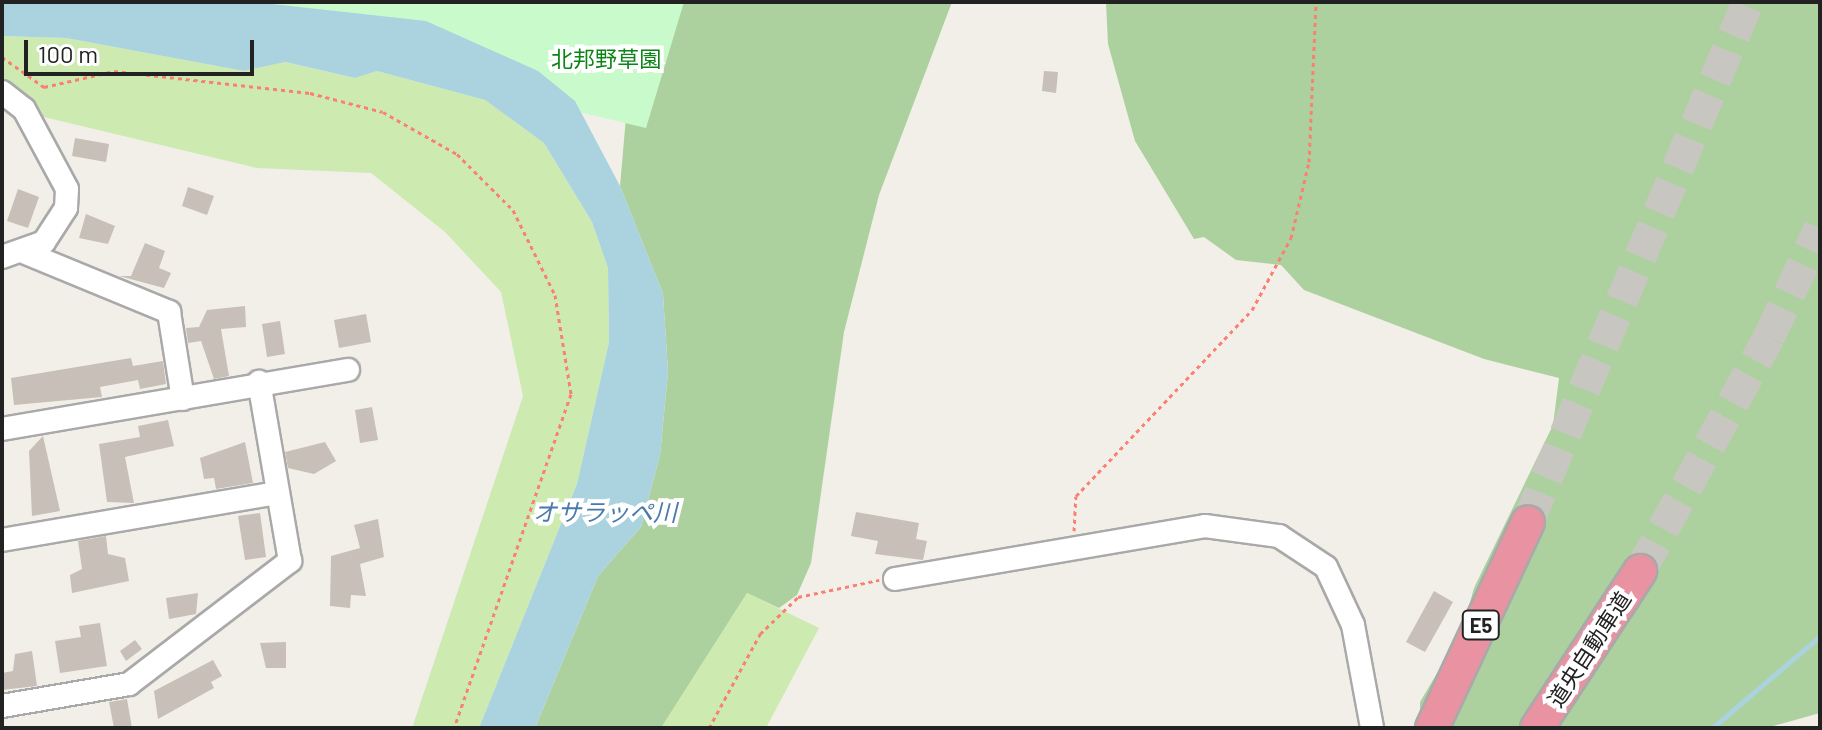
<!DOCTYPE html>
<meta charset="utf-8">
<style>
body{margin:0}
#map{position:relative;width:1822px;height:730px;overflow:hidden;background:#f2efe9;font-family:Barlow,"Noto Sans JP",sans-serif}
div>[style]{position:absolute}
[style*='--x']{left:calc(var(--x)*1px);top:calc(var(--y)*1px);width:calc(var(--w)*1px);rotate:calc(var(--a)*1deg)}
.grass>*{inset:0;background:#cdebb0}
.forest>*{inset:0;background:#add19e}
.park>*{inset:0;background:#c8facc}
.water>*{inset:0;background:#aad3df}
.stream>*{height:5px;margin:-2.5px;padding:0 2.5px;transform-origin:2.5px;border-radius:2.5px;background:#aad3df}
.building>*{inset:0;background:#c7bfb8}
.highway-tunnel>*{height:32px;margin-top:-16px;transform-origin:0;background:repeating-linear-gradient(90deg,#c8c6c1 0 32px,transparent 0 48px)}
.path>*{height:3px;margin-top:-1.5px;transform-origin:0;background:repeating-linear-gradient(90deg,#fa8072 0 4px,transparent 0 8px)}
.roads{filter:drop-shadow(2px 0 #a9a9a9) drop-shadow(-2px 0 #a9a9a9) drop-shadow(0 2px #a9a9a9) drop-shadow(0 -2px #a9a9a9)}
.minor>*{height:22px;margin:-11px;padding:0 11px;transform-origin:11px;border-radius:11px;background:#fff}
.highway>*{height:32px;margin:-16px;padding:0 16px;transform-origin:16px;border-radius:16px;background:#e892a2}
span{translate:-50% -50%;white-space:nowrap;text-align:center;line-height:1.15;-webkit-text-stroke:8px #fff;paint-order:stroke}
.shield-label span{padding:2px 6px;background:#fff;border:2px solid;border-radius:6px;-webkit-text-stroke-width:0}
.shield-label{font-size:20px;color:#222;font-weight:700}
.park-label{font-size:22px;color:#0c8416}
.street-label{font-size:22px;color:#222}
.water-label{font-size:24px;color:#4a7aab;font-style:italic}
.frame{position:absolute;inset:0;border:4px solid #222;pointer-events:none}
.scale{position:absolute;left:24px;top:40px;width:230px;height:36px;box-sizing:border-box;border:4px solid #222;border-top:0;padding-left:10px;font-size:24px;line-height:28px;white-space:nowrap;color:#222;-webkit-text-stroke:6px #fff;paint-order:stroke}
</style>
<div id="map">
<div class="grass">
<div style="clip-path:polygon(2px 36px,66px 38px,244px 71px,284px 62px,355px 78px,377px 71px,485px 100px,544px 143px,592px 222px,608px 268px,609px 342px,577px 484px,479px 728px,412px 728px,523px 396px,501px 292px,445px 232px,371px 173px,257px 168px,2px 107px)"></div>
<div style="clip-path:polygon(747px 593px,819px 628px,766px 728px,661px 728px)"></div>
</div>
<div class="forest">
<div style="clip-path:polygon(636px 2px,952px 2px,879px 195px,844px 332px,811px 563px,797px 595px,779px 608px,747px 593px,661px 728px,535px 728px,598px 576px,641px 527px,660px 455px,668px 372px,663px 294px,620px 186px)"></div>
<div style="clip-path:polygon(1106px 2px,1820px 2px,1820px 713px,1766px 728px,1420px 728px,1420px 702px,1462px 631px,1474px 588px,1553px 425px,1559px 378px,1484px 359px,1304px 290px,1281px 265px,1236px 260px,1204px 237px,1194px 239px,1135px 141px,1108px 44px)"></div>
</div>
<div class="park">
<div style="clip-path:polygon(118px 2px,684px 2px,646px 128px)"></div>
</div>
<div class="water">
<div style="clip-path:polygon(2px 2px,253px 2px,426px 21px,538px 71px,575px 101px,620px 186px,663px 294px,668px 372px,660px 455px,641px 527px,598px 576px,535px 728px,479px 728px,577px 484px,609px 342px,608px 268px,592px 222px,544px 143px,485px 100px,377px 71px,355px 78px,285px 62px,244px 71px,66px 38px,2px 36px)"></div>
</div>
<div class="stream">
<div style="--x:1712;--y:728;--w:142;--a:-40.4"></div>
</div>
<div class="building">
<div style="clip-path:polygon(1044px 71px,1058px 72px,1056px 93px,1042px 91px)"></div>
<div style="clip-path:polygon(75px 138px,109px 144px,106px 162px,72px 156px)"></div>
<div style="clip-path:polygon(188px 187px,214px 196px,207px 215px,182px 206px)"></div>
<div style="clip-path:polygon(18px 189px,39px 197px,28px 228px,7px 221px)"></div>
<div style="clip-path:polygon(86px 214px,115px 226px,108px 244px,79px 238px)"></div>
<div style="clip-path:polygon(145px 243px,165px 251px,159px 268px,171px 273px,164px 288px,119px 276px,131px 276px)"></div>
<div style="clip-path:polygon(245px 306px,246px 327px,221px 329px,229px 376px,214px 379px,201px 341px,188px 343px,186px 328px,199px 327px,207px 310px)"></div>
<div style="clip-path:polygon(366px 314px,371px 342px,339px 348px,334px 320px)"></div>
<div style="clip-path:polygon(280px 321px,285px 354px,267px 357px,262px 324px)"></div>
<div style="clip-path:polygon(131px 358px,133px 366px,163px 361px,166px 384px,140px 389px,138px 380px,100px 387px,102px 397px,14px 405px,11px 378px)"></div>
<div style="clip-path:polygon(372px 407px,378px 440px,360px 443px,355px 410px)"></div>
<div style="clip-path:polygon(168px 420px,174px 446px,125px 457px,134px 503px,107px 502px,99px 444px,140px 437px,138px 426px)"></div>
<div style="clip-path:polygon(43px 436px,60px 511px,32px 516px,29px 451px)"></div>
<div style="clip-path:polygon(245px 442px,253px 483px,216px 489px,214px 478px,204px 479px,200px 458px)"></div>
<div style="clip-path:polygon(325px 442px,336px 461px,314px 474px,288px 468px,285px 452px)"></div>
<div style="clip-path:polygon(856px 512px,919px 523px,916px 539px,927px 541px,923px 560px,875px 554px,878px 541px,851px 536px)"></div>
<div style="clip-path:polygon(260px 513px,266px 557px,245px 560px,238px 516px)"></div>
<div style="clip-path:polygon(378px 519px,384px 557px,360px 564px,366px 596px,351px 595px,350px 608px,330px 606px,331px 556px,360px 548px,354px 525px)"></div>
<div style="clip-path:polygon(106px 536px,108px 554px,125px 558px,129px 581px,72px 593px,70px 575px,82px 569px,78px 541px)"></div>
<div style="clip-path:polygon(1434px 591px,1453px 602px,1425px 652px,1406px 642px)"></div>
<div style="clip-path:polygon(198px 593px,196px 614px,169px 619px,166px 598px)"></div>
<div style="clip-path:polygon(100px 623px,107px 666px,60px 673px,55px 641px,81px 637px,79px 626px)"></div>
<div style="clip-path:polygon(135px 640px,142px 649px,126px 661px,120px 651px)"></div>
<div style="clip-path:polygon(286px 642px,286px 668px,266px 668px,260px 643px)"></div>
<div style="clip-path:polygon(32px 651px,37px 686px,2px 690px,2px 673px,13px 671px,15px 654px)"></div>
<div style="clip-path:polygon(213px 660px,222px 676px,211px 682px,214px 688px,158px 719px,154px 691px)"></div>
<div style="clip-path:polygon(127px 699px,132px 728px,114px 728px,109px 702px)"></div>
</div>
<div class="highway-tunnel">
<div style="--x:1528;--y:522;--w:565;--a:-67.07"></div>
<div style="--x:1640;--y:571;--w:267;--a:-61.1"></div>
<div style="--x:1769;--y:337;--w:120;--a:-64.9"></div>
</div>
<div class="path">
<div style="--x:2;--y:57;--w:52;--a:35.5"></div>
<div style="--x:44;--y:87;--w:72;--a:-12.9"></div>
<div style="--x:114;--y:71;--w:197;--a:6.4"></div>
<div style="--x:310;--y:93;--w:75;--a:14.6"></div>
<div style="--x:383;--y:112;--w:85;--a:29.6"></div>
<div style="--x:457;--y:154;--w:79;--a:45"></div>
<div style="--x:513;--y:210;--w:95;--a:63.7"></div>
<div style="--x:555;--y:295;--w:100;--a:80.8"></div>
<div style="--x:571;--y:394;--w:354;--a:109.3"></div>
<div style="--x:1074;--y:531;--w:35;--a:-87"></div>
<div style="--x:1076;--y:496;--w:256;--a:-46.6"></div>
<div style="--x:1252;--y:310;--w:82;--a:-61.6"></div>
<div style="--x:1291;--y:238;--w:78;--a:-76.7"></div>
<div style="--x:1309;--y:162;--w:160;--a:-87.5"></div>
<div style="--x:709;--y:728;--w:107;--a:-61.5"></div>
<div style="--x:760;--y:634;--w:53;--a:-44.2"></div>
<div style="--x:798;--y:597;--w:83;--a:-11.9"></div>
</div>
<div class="roads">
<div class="minor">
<div style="--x:2;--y:92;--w:28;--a:38"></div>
<div style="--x:24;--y:109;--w:91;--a:61.7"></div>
<div style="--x:67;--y:189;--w:19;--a:93"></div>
<div style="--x:66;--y:208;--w:40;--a:122.9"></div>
<div style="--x:44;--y:242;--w:45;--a:160.3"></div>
<div style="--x:26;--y:253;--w:155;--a:22.4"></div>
<div style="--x:169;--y:312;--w:88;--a:80.9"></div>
<div style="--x:2;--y:429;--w:351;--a:-9.7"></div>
<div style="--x:2;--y:540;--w:279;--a:-9.7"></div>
<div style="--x:895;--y:579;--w:314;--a:-9.7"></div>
<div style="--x:1205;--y:526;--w:75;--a:7.7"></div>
<div style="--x:1279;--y:536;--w:56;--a:33.4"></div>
<div style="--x:1326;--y:567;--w:64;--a:65"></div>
<div style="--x:1353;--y:625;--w:105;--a:79.5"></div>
<div style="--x:2;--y:706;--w:129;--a:-9.8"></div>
<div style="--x:129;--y:684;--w:203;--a:-37.4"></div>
<div style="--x:290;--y:561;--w:182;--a:-99.8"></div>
</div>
<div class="highway">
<div style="--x:1432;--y:728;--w:227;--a:-65"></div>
<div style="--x:1537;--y:728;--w:188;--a:-56.7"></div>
</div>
</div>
<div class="shield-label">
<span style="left:1481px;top:625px">E5</span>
</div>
<div class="park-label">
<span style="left:606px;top:59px">北邦野草園</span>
</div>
<div class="street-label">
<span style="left:1589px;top:649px;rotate:-57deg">道央自動車道</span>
</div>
<div class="water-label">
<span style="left:605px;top:512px">オサラッペ川</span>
</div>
<div class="frame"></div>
<div class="scale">100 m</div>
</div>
